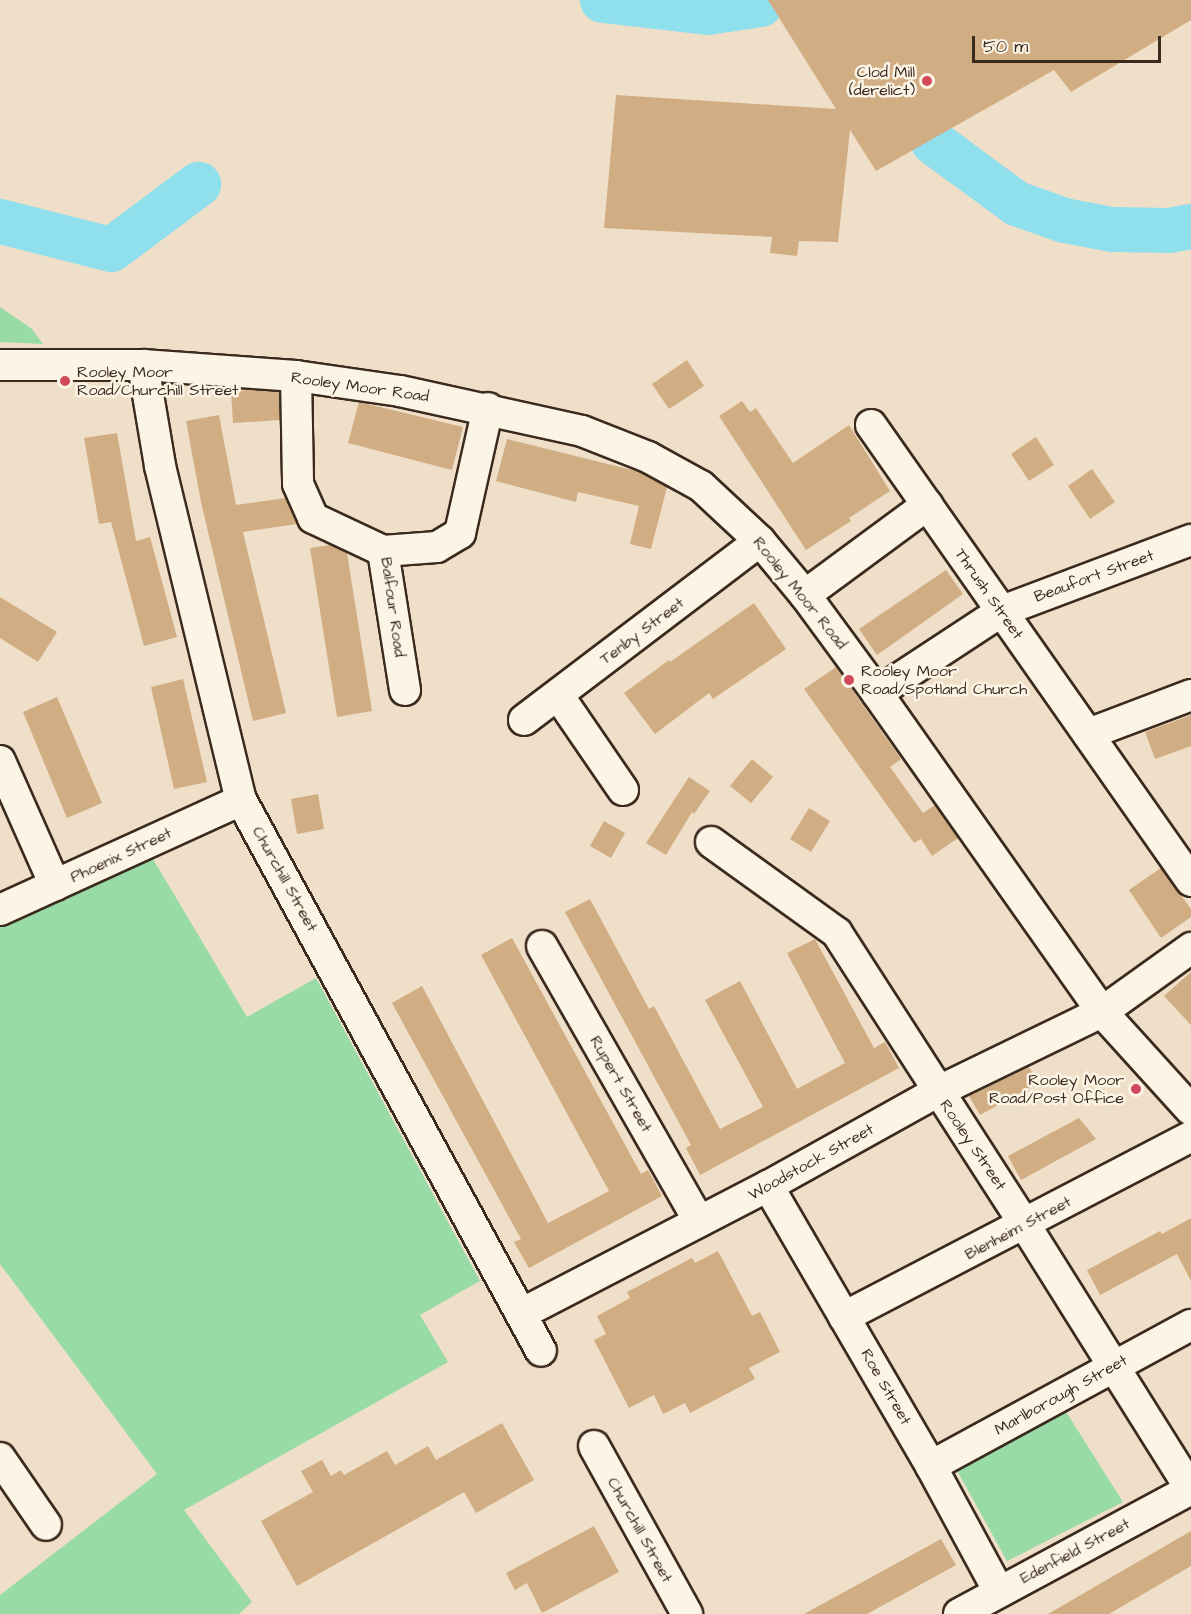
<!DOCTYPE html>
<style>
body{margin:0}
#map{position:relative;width:1191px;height:1614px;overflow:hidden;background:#efdfc8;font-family:"Architects Daughter",sans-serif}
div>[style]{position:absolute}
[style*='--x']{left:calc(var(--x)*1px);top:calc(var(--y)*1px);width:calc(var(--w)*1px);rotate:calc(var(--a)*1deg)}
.green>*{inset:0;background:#98dba7}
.river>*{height:45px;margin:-22.5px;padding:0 22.5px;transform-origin:22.5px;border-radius:22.5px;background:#90dfed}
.building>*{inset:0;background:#d1ad83}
.roads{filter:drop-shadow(2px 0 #3b2a1e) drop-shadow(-2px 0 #3b2a1e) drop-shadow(0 2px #3b2a1e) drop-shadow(0 -2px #3b2a1e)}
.minor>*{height:30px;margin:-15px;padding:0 15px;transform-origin:15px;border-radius:15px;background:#fcf5e5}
.dots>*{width:16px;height:16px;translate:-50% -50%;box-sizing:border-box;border:3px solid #fcf5e5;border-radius:50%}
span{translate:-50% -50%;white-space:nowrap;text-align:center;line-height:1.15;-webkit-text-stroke:5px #fcf5e5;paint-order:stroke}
.poi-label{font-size:16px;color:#3b2a1e}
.right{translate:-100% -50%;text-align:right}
.left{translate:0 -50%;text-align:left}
.street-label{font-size:16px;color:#3b2a1e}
.scale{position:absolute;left:972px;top:36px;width:189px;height:27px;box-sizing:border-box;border:3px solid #3b2a1e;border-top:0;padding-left:8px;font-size:18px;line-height:21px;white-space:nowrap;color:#3b2a1e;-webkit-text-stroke:4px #fcf5e5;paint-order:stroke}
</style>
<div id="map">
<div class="green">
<div style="clip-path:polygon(0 307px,32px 329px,43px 344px,0 342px)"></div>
<div style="clip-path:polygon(150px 854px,247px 1017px,316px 978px,480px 1281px,420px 1315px,448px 1362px,184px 1510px,252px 1602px,239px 1614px,0 1614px,0 1595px,157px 1474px,0 1264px,0 922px)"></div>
<div style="clip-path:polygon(1063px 1407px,1123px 1502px,1007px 1561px,954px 1465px)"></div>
</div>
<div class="river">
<div style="--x:602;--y:0;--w:106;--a:6.5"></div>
<div style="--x:707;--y:12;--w:54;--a:-8.6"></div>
<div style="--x:933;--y:142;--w:103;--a:36.3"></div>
<div style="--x:1016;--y:203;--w:51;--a:19.5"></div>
<div style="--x:1064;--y:220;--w:49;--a:10.6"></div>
<div style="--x:1112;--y:229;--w:56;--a:1"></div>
<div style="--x:1168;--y:230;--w:23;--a:-10"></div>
<div style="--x:0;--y:221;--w:114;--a:14.2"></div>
<div style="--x:111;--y:249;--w:109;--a:-36.8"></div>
</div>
<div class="building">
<div style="clip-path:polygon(768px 0,1191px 0,1191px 20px,1071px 92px,1054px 70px,876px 171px,850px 130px,838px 242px,799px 241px,797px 256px,770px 253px,772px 237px,604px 228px,616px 95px,836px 109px)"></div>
<div style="clip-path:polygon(687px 360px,704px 386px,669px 409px,652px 384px)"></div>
<div style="clip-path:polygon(252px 390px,279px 392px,280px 420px,233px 423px,231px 391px)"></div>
<div style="clip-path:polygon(742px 401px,750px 412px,756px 408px,793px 463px,849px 425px,890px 491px,849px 518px,851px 521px,806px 550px,719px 416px)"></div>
<div style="clip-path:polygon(359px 402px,463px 427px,452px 470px,348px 443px)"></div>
<div style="clip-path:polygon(219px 415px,236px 505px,285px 498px,297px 524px,243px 532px,286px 713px,253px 721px,201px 502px,186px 421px)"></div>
<div style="clip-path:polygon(117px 433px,136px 541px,150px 537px,177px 637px,144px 646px,111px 522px,99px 524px,84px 438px)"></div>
<div style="clip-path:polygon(1036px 437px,1054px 465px,1029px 481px,1011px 454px)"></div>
<div style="clip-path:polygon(507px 439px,640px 472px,667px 487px,651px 549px,630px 544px,639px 506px,578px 492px,576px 502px,496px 481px)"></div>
<div style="clip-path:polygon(1092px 469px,1115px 502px,1090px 519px,1068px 486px)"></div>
<div style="clip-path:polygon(330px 545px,347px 553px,372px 711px,337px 717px,310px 548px)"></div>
<div style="clip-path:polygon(946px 570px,963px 594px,877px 655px,859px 629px)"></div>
<div style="clip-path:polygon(0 597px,57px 632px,38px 662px,0 638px)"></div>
<div style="clip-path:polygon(754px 603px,786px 649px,713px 699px,709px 693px,655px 734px,624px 693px,669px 660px,670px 662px)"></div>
<div style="clip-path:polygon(836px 667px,901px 759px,890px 767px,923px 813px,935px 805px,958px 838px,932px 856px,921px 839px,914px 843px,804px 689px)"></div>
<div style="clip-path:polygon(183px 679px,207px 782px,174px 789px,151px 687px)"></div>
<div style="clip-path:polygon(57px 697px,102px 803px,67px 818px,23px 712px)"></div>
<div style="clip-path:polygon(1191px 715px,1191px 746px,1155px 759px,1145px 732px)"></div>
<div style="clip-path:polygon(752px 759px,773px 777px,751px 803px,730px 786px)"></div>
<div style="clip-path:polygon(689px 777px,710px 791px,694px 814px,692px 812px,666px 855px,646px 843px)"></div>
<div style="clip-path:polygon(318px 794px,324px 829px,297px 834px,291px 799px)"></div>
<div style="clip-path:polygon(809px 808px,830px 821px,811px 852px,790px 839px)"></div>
<div style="clip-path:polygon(604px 821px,625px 833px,611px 858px,590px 846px)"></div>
<div style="clip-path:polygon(1161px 868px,1191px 909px,1191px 917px,1161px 938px,1129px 890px)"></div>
<div style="clip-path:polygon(590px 899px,649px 1009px,654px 1006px,720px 1129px,763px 1107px,705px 1000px,740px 981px,797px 1089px,845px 1063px,787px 953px,815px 939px,874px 1048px,885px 1042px,899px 1068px,700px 1175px,686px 1148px,691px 1145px,565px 912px)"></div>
<div style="clip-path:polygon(512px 938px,641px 1174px,648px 1170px,662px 1196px,529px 1268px,514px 1242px,521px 1239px,392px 1003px,422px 986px,548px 1223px,581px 1206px,609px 1191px,481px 955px)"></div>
<div style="clip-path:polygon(1191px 972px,1191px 1025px,1164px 996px)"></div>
<div style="clip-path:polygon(1029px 1067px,1038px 1083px,980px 1115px,969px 1096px)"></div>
<div style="clip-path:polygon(1079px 1118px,1096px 1139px,1021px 1180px,1008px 1156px)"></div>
<div style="clip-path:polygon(1191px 1218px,1191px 1281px,1177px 1254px,1100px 1295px,1087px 1270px,1160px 1231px,1162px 1234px)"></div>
<div style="clip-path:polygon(718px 1251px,752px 1316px,760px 1312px,780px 1352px,749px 1368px,755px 1379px,690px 1413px,685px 1403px,663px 1414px,654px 1395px,629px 1408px,594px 1340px,606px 1334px,597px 1316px,630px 1298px,627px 1292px,692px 1258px,695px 1263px)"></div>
<div style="clip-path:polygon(502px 1423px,534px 1480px,476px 1513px,464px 1492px,297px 1586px,261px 1521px,313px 1492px,301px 1471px,322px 1460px,331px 1476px,341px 1470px,344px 1475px,387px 1451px,395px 1465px,428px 1446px,436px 1460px)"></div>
<div style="clip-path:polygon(594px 1526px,619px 1572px,542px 1613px,527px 1583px,515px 1590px,506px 1573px)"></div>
<div style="clip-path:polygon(1191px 1531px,1191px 1566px,1109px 1614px,1048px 1614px)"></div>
<div style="clip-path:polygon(941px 1539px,956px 1565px,898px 1597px,867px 1614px,804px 1614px)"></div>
</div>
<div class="roads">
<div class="minor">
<div style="--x:0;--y:365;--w:143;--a:0"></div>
<div style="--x:143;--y:365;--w:153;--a:4.1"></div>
<div style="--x:296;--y:376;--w:105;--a:8.2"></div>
<div style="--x:400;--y:391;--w:186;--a:12.4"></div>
<div style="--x:582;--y:431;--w:71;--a:21.5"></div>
<div style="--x:648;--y:457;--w:60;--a:28.7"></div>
<div style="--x:701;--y:486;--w:81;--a:43"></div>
<div style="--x:760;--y:541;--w:70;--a:50.2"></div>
<div style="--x:805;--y:595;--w:122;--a:53.7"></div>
<div style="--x:877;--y:693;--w:390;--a:54.8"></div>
<div style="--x:1102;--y:1012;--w:132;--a:47.8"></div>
<div style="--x:143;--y:365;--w:102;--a:80.4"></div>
<div style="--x:160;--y:466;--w:344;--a:76.4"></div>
<div style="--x:241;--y:800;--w:627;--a:61.43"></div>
<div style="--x:296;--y:376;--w:108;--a:88.9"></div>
<div style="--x:298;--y:484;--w:37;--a:66"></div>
<div style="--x:313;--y:518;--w:77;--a:25.2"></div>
<div style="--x:871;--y:425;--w:557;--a:54.94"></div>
<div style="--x:805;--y:595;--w:152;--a:-36.4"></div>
<div style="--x:405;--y:690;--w:141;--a:-99"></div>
<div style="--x:383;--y:551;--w:54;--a:-4.2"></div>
<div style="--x:437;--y:547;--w:27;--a:-31"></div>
<div style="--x:460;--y:533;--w:128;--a:-77.4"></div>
<div style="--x:877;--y:693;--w:149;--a:-33.3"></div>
<div style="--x:1002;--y:611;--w:202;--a:-20.6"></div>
<div style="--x:558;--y:695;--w:115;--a:55.6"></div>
<div style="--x:524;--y:720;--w:296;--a:-37.2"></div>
<div style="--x:1088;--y:734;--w:110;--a:-20.7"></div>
<div style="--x:0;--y:761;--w:136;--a:66.1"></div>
<div style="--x:711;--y:842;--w:155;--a:35.8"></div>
<div style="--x:837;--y:933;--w:347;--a:57.2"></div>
<div style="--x:1025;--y:1225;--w:313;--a:57.9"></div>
<div style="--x:0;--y:910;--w:265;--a:-24.5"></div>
<div style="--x:542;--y:946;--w:317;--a:60.3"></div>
<div style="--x:768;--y:1186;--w:324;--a:59.8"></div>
<div style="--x:931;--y:1466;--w:143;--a:61.6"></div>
<div style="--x:521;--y:1314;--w:278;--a:-27.4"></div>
<div style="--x:768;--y:1186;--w:193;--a:-29.1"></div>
<div style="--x:937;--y:1092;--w:183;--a:-25.9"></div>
<div style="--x:1102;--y:1012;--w:110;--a:-35.7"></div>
<div style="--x:844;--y:1317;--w:391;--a:-27.5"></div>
<div style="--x:594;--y:1446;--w:192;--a:61"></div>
<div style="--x:0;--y:1458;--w:81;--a:55.5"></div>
<div style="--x:931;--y:1466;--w:296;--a:-28.5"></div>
<div style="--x:959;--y:1614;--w:264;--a:-28.3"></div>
</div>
</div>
<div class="dots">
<div style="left:927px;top:81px;background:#d1495b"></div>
<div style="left:65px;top:381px;background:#d1495b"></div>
<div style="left:849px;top:680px;background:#d1495b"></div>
<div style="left:1136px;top:1089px;background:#d1495b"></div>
</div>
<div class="poi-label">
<span class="right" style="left:915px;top:81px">Clod Mill<br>(derelict)</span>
<span class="left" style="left:77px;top:381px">Rooley Moor<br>Road/Churchill Street</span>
<span class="left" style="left:861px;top:680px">Rooley Moor<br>Road/Spotland Church</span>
<span class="right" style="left:1124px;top:1089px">Rooley Moor<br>Road/Post Office</span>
</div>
<div class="street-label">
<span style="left:360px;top:387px;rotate:8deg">Rooley Moor Road</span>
<span style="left:1094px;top:576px;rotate:-20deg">Beaufort Street</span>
<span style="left:800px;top:593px;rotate:51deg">Rooley Moor Road</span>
<span style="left:989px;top:594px;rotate:55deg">Thrush Street</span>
<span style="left:393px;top:607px;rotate:82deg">Balfour Road</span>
<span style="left:642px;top:631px;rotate:-37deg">Tenby Street</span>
<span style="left:121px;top:855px;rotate:-25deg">Phoenix Street</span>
<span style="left:285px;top:879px;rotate:61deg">Churchill Street</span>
<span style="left:621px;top:1084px;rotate:60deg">Rupert Street</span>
<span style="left:973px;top:1145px;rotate:56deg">Rooley Street</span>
<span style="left:811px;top:1162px;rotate:-29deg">Woodstock Street</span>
<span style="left:1018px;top:1228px;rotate:-28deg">Blenheim Street</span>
<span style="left:886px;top:1387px;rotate:60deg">Roe Street</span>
<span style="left:1061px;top:1395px;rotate:-29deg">Marlborough Street</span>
<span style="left:640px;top:1530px;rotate:61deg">Churchill Street</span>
<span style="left:1075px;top:1551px;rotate:-28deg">Edenfield Street</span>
</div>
<div class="scale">50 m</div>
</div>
